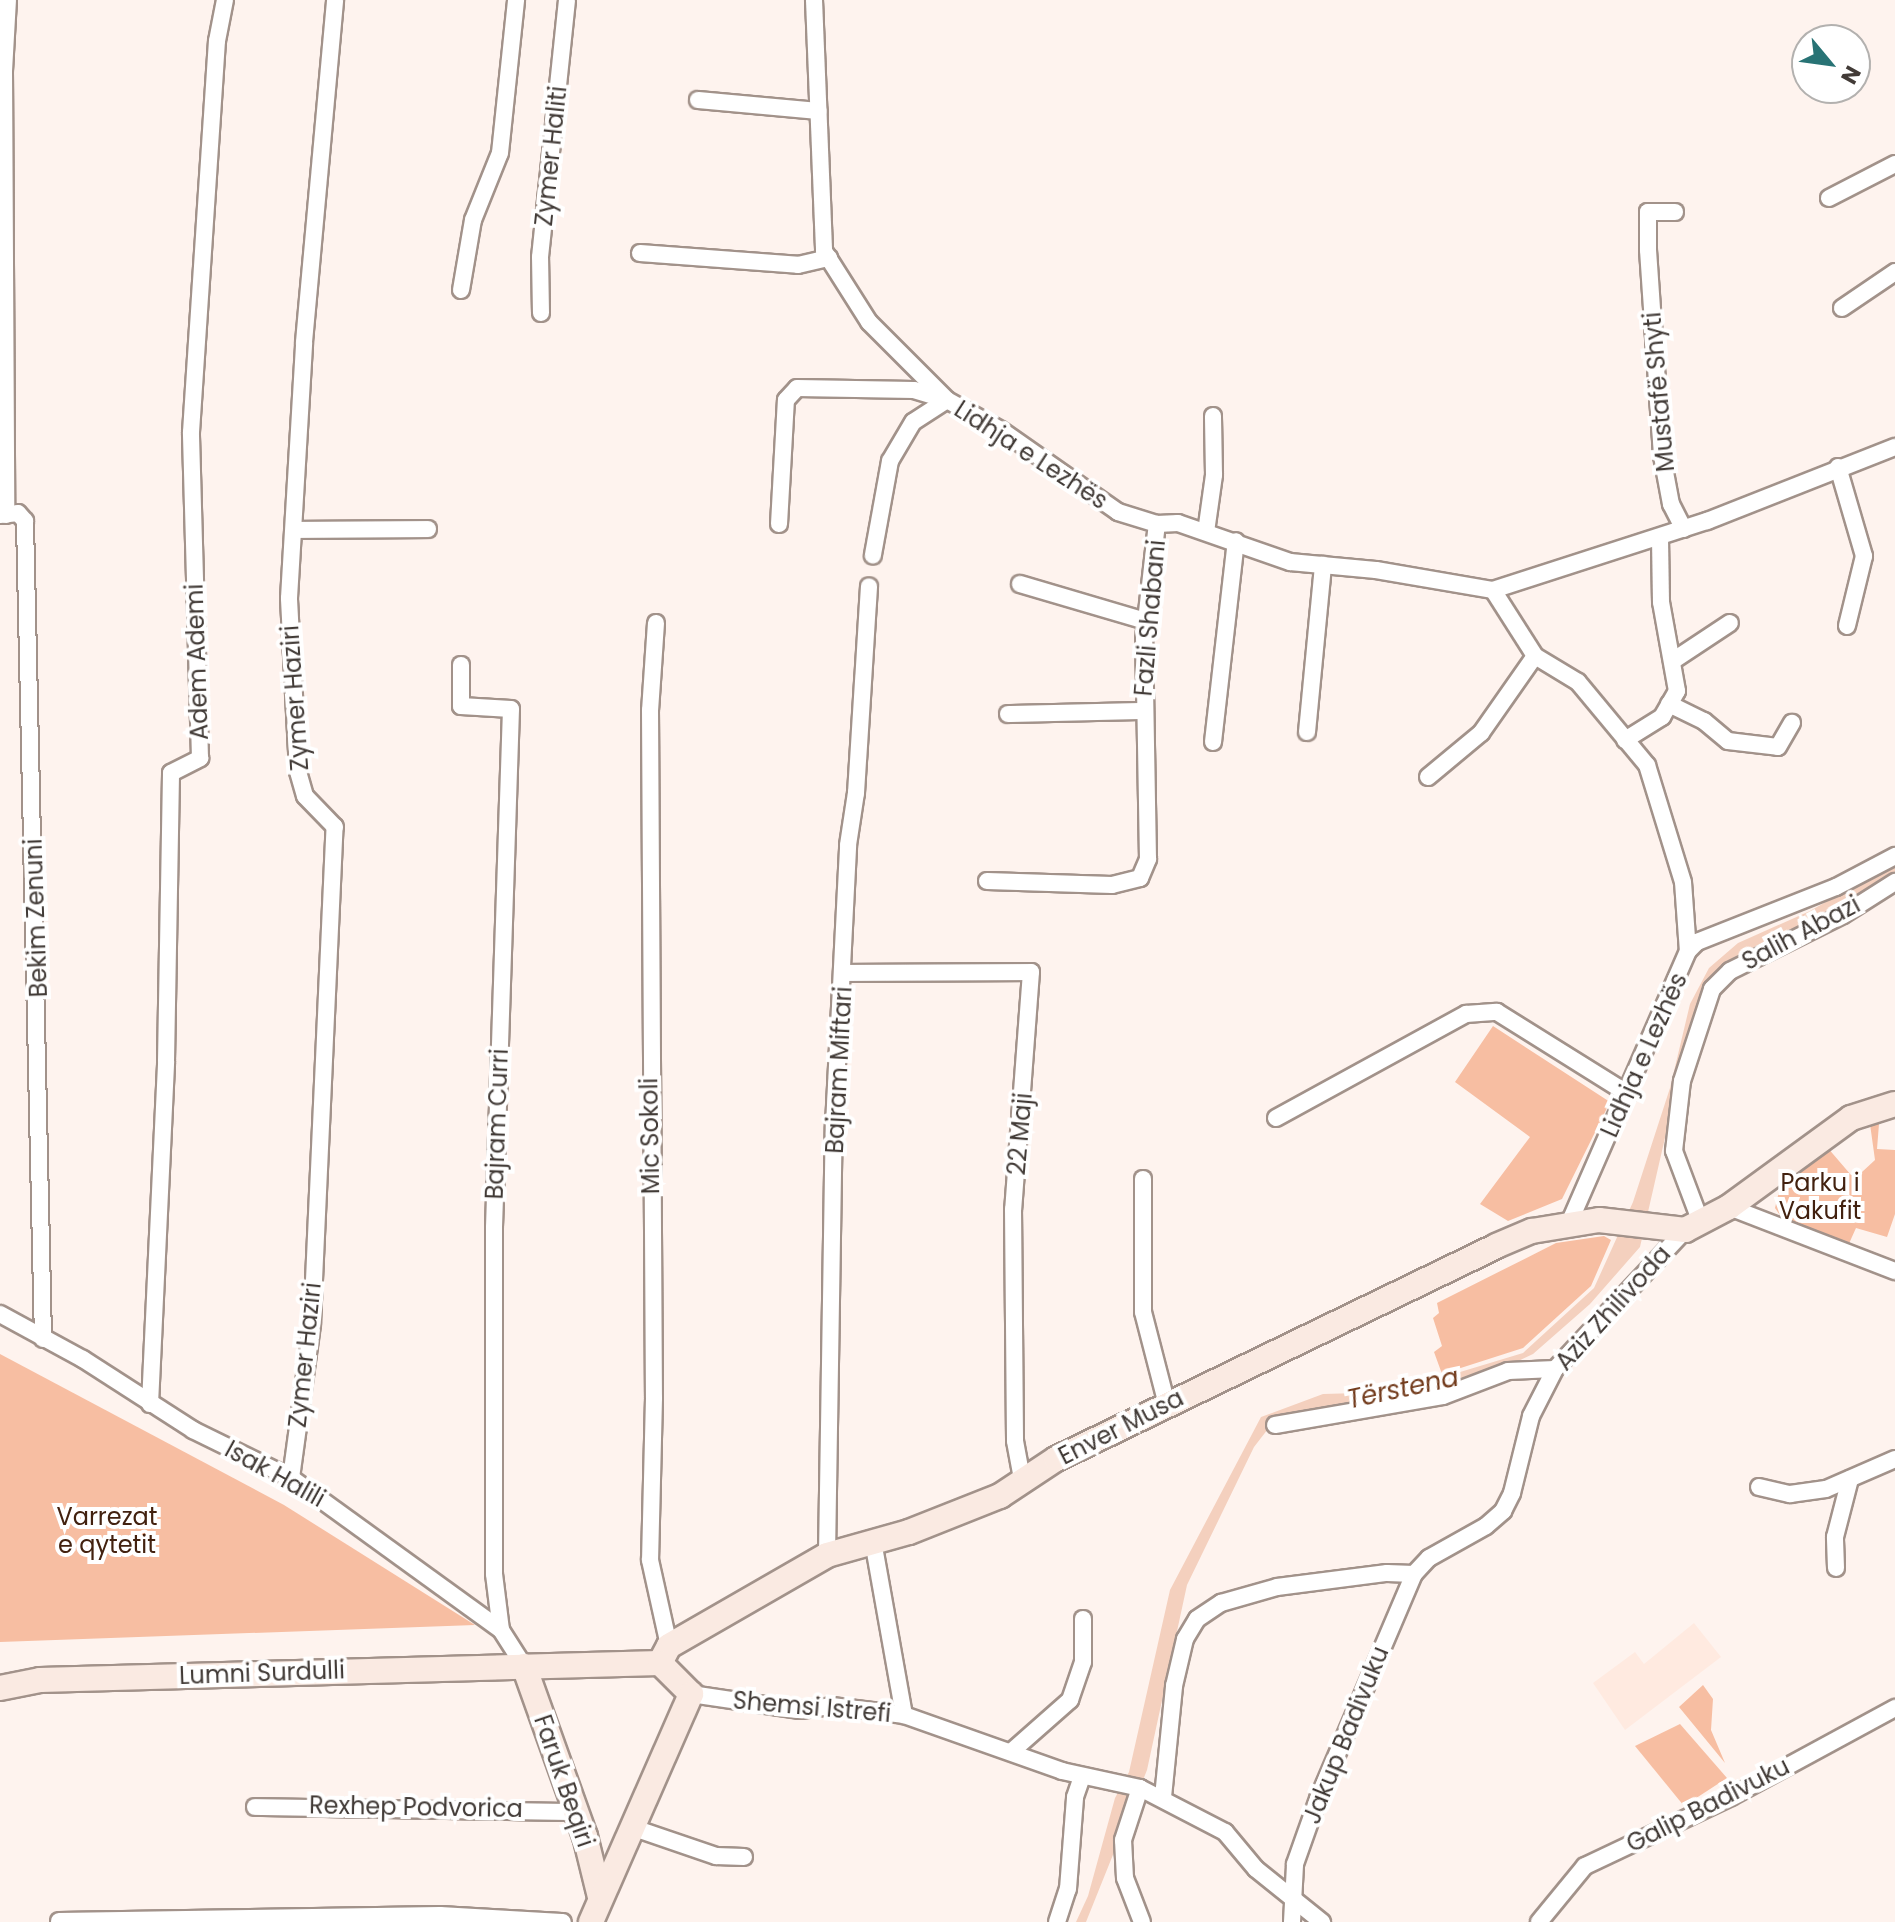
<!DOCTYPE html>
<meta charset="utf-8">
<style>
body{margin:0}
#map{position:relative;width:1895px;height:1922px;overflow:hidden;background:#fef3ee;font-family:Poppins,sans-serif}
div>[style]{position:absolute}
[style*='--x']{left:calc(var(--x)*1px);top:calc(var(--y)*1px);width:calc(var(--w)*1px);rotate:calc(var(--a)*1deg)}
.built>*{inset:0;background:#ffeae0}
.green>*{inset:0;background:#f7bea2}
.water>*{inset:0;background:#f4d0be}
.roads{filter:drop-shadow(2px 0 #a2928a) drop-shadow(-2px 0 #a2928a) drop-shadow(0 2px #a2928a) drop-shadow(0 -2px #a2928a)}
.street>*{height:16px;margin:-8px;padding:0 8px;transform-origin:8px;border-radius:8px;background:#fff}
.secondary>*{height:24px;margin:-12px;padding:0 12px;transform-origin:12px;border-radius:12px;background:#faeae2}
span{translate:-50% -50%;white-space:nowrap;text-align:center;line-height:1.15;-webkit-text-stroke:8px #fff;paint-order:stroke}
.street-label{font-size:24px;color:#423b37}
.park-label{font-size:24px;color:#42210f}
.water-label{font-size:26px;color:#733c1d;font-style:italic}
.north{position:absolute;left:1791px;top:24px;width:80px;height:80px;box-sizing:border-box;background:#fff;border:2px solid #b3b1af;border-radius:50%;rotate:119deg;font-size:22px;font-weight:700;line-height:32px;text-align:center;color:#423b37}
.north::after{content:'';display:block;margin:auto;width:28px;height:36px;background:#287375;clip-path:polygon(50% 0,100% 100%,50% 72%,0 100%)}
</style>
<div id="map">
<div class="built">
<div style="clip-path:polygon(1694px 1623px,1721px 1657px,1625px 1730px,1593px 1683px,1635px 1652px,1644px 1664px)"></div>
</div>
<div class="green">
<div style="clip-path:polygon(1493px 1026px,1610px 1102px,1562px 1199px,1508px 1221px,1480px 1204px,1530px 1137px,1455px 1082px)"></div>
<div style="clip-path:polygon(1870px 1124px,1879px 1124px,1877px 1149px,1895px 1150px,1895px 1214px,1887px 1237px,1856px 1228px,1847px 1248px,1784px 1221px,1775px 1208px,1782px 1179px,1827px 1147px,1851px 1175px,1862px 1172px,1875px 1160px)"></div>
<div style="clip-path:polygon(1604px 1236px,1611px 1240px,1591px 1286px,1523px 1348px,1442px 1374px,1434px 1352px,1442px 1346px,1433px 1318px,1439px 1313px,1437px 1303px,1556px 1243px)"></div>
<div style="clip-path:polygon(0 1354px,284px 1505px,475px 1625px,0 1642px)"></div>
<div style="clip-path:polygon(1703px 1685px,1713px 1699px,1711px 1730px,1725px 1763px,1679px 1707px)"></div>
<div style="clip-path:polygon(1680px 1724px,1727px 1778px,1684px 1806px,1635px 1746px)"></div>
</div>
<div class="water">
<div style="clip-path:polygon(1895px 862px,1895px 878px,1837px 914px,1714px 974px,1691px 1024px,1640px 1247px,1590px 1304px,1533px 1354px,1485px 1377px,1406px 1402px,1275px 1420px,1254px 1447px,1187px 1585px,1147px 1770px,1086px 1922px,1076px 1922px,1088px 1896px,1115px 1798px,1129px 1772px,1170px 1590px,1261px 1417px,1323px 1394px,1394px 1392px,1523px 1353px,1594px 1288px,1633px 1202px,1670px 1088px,1690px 1004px,1709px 968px,1738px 943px,1810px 911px)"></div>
</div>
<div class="roads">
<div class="street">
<div style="--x:814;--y:0;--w:251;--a:87.7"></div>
<div style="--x:824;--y:251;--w:84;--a:57.6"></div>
<div style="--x:869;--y:322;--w:110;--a:45"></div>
<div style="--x:947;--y:400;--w:62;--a:29.1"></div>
<div style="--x:1001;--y:430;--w:143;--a:35"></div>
<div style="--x:1118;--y:512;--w:41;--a:17.1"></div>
<div style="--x:1157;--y:524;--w:21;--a:-3"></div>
<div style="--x:1178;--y:523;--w:119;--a:19.2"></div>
<div style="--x:1290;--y:562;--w:86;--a:5.3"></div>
<div style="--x:1376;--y:570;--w:119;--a:9.7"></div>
<div style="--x:1493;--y:590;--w:78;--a:57.5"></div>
<div style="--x:1535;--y:656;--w:50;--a:31.2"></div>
<div style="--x:1578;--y:682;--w:108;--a:50.3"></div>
<div style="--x:1647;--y:765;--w:122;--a:72.9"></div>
<div style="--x:1683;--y:882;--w:69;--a:85.9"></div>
<div style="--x:1688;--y:951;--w:297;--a:113.6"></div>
<div style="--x:4;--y:71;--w:444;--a:89.7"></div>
<div style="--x:0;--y:72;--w:4;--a:-14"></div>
<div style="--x:4;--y:71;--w:71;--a:-86.8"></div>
<div style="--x:698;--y:100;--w:121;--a:5.2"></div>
<div style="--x:1829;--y:198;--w:74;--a:-27.3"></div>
<div style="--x:1675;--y:212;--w:27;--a:180"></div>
<div style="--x:1648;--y:212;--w:38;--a:90"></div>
<div style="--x:1648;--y:250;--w:206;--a:86.1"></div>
<div style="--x:1662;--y:456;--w:49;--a:79.4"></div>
<div style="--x:1671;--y:504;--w:28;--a:63"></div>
<div style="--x:640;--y:253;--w:158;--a:4.3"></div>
<div style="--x:798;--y:265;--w:32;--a:-13"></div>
<div style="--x:461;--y:290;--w:71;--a:-80.3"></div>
<div style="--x:473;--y:220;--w:72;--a:-68.1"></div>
<div style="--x:500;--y:153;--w:154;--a:-84"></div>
<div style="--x:1842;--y:308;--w:64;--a:-34.2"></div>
<div style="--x:541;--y:313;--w:56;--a:-91"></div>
<div style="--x:540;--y:257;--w:258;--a:-84"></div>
<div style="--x:1838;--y:467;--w:93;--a:73.7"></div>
<div style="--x:1864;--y:556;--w:72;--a:103.7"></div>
<div style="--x:0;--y:515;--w:18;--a:-6"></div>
<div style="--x:18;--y:513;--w:11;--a:49"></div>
<div style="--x:25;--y:521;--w:818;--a:88.74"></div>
<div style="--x:779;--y:524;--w:124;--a:-86.8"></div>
<div style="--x:786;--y:400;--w:16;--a:-47"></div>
<div style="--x:797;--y:388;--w:117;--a:1"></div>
<div style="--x:914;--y:390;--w:34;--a:17"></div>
<div style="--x:947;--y:400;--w:40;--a:147.1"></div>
<div style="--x:913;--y:422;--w:45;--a:120.5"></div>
<div style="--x:890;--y:461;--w:96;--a:100.3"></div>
<div style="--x:294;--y:530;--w:134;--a:-0.4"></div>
<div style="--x:1206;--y:532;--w:58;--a:-82"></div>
<div style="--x:1214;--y:475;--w:59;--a:-91"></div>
<div style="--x:1020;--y:584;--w:134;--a:16.4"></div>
<div style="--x:1493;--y:590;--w:225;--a:-17.9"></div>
<div style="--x:1707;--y:521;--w:202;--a:-21.5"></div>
<div style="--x:656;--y:623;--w:87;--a:93.9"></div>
<div style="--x:650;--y:710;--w:688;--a:89.67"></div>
<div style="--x:654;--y:1398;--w:162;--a:91.4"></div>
<div style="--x:650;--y:1560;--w:88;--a:77.5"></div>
<div style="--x:1674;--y:660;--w:67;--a:-33.5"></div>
<div style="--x:461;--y:665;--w:41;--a:90"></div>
<div style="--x:461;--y:706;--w:50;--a:3.4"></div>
<div style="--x:511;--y:709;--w:519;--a:91.88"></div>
<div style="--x:494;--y:1228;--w:346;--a:90"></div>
<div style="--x:494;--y:1574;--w:56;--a:82.9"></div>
<div style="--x:1669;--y:704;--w:39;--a:26"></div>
<div style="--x:1704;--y:721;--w:31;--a:40"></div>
<div style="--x:1728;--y:741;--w:50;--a:6.8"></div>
<div style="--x:1778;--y:747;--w:28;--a:-60"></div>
<div style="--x:1008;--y:714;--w:135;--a:-1.3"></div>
<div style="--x:1307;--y:732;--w:168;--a:-84.5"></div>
<div style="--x:1625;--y:740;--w:44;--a:-31.9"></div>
<div style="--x:1662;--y:717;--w:30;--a:-60"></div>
<div style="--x:1677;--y:691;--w:90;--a:-100.2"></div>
<div style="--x:1661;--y:602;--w:65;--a:-90.9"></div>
<div style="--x:1213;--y:742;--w:202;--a:-83.5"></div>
<div style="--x:1428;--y:777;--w:69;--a:-39.7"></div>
<div style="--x:1481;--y:733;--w:94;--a:-55"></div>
<div style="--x:987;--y:881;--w:125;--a:1.8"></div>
<div style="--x:1112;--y:885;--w:29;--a:-14"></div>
<div style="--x:1140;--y:878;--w:21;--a:-67"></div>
<div style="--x:1148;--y:859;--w:220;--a:-91"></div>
<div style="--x:1144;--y:639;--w:116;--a:-83.6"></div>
<div style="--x:1688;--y:951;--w:13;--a:-45"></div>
<div style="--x:1697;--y:942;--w:149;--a:-21.6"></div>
<div style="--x:1836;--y:887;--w:67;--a:-27.7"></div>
<div style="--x:844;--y:973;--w:187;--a:-0.3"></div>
<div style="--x:1031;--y:972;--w:238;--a:94.3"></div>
<div style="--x:1013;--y:1209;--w:232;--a:89.5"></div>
<div style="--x:1015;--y:1441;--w:44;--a:79.5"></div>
<div style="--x:1276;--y:1118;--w:217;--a:-28.7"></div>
<div style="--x:1466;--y:1014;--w:31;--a:-4"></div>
<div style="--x:1497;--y:1012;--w:155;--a:32"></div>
<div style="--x:1143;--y:1179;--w:133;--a:90"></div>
<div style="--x:1143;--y:1312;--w:96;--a:75.5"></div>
<div style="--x:1729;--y:1207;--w:178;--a:21.1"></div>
<div style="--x:1700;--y:1220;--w:74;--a:-110.6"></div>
<div style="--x:1674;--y:1151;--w:70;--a:-83.5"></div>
<div style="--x:1682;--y:1081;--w:97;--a:-71.9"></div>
<div style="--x:1712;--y:989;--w:25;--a:-45"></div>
<div style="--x:1730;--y:971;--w:126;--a:-26.4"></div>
<div style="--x:1843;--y:915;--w:62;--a:-32.4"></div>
<div style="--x:0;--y:1314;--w:94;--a:28.5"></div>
<div style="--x:83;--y:1359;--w:131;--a:32.8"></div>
<div style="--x:193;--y:1430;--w:109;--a:26.1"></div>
<div style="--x:291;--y:1478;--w:259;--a:35.9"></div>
<div style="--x:501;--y:1630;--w:43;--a:57.4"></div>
<div style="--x:150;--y:1404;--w:343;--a:-87.3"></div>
<div style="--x:166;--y:1061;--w:288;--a:-89"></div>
<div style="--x:171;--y:773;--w:33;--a:-27"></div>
<div style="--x:200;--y:758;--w:326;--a:-91.6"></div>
<div style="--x:191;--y:432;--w:392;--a:-86.2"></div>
<div style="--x:217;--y:41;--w:42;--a:-79"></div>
<div style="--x:1275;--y:1425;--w:170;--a:-9.8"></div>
<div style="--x:1443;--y:1396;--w:70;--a:-21"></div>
<div style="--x:1508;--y:1371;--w:47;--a:-2.4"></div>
<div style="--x:291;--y:1478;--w:155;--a:-82.2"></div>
<div style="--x:312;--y:1324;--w:498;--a:-87.4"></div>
<div style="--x:335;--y:827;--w:43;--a:-134.1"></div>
<div style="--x:305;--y:796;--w:26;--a:-106"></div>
<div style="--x:298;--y:771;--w:173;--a:-93"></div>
<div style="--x:289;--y:598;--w:256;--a:-86.6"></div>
<div style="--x:304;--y:342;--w:343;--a:-84.8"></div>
<div style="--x:1759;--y:1487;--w:32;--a:13"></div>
<div style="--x:1790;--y:1494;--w:36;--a:-8"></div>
<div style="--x:1826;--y:1489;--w:75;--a:-23.5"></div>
<div style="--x:873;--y:1541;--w:177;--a:79.9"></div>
<div style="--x:827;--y:1555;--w:430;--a:-89.1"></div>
<div style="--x:834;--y:1125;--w:280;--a:-87.1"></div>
<div style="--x:848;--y:845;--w:53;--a:-81.3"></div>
<div style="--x:856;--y:793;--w:207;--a:-86.4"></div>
<div style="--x:1836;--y:1568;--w:31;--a:-92"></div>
<div style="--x:1835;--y:1537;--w:60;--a:-75.5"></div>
<div style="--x:691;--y:1694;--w:110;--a:8.4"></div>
<div style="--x:800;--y:1710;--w:32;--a:-7"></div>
<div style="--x:832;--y:1706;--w:73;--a:7.1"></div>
<div style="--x:904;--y:1715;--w:168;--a:19.5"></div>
<div style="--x:1062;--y:1771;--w:80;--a:12.3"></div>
<div style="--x:1140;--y:1788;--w:96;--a:27.4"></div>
<div style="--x:1225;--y:1832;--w:48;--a:50"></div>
<div style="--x:1256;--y:1869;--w:85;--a:38.8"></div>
<div style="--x:1011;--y:1752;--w:79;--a:-41.4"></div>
<div style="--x:1070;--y:1700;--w:40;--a:-71.1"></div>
<div style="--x:1083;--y:1662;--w:43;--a:-90"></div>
<div style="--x:1140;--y:1788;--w:55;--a:108.1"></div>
<div style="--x:1123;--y:1840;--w:38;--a:87"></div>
<div style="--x:1125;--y:1878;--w:47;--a:68.9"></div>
<div style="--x:1163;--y:1797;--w:112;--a:-84.3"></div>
<div style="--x:1174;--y:1686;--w:48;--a:-76.8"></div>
<div style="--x:1185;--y:1639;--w:23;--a:-59"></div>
<div style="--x:1197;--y:1619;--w:29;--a:-34"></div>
<div style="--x:1221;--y:1603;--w:58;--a:-15.9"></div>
<div style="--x:1277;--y:1587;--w:111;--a:-7.3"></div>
<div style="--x:1387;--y:1573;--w:27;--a:2"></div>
<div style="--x:255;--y:1807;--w:321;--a:0.9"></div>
<div style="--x:634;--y:1828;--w:87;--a:18.9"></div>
<div style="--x:716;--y:1856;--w:28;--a:2"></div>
<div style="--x:59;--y:1921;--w:381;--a:-0.9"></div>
<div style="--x:440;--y:1915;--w:123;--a:3.3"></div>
<div style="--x:1057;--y:1922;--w:35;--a:-72"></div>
<div style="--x:1068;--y:1889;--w:92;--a:-85.6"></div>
<div style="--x:1075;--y:1797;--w:21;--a:-71"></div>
<div style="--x:1292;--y:1922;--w:58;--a:-87"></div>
<div style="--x:1295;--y:1864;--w:69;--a:-70.5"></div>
<div style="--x:1318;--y:1799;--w:245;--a:-66.9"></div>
<div style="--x:1414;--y:1574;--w:22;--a:-47"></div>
<div style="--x:1429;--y:1558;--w:65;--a:-29.3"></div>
<div style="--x:1486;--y:1526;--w:23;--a:-41"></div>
<div style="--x:1503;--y:1511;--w:20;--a:-63"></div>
<div style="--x:1512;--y:1493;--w:79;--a:-76.1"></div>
<div style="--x:1531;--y:1416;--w:53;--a:-62.9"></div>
<div style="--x:1555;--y:1369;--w:190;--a:-46.9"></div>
<div style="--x:1539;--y:1922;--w:72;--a:-50.6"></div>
<div style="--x:1585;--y:1866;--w:161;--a:-25.3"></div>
<div style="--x:1731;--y:1797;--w:187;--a:-28.5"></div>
</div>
<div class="secondary">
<div style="--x:660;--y:1663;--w:19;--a:-62"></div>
<div style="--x:669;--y:1646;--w:182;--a:-29.9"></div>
<div style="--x:827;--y:1555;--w:85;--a:-15.7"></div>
<div style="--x:909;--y:1532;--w:98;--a:-21.6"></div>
<div style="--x:1000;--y:1496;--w:67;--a:-33.5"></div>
<div style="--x:1056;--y:1459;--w:489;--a:-25.8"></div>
<div style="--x:1496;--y:1246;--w:39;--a:-23"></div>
<div style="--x:1532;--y:1231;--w:68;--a:-9.3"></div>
<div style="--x:1599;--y:1220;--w:87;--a:6.6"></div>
<div style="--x:1685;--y:1230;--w:50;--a:-27.6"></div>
<div style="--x:1729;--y:1207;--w:151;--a:-36.1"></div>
<div style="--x:1851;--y:1118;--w:46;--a:-17.7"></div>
<div style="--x:524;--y:1666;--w:181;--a:70.3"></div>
<div style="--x:585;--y:1836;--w:63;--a:76.2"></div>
<div style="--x:0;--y:1688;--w:41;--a:-11.3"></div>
<div style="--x:40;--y:1680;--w:620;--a:-1.57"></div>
<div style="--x:660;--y:1663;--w:44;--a:45"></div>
<div style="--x:691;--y:1694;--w:249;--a:113.7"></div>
</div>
</div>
<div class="street-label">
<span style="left:551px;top:156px;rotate:-84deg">Zymer Haliti</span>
<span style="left:1659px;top:392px;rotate:-95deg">Mustafë Shyti</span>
<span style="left:1031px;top:455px;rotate:33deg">Lidhja e Lezhës</span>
<span style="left:1150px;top:618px;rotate:-85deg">Fazli Shabani</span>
<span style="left:197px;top:662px;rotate:-92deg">Adem Ademi</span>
<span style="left:295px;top:698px;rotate:-94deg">Zymer Haziri</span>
<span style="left:36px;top:918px;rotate:-92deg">Bekim Zenuni</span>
<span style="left:1801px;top:933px;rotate:-28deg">Salih Abazi</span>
<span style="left:1644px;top:1055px;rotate:-66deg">Lidhja e Lezhës</span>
<span style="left:839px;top:1070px;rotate:-87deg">Bajram Miftari</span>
<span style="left:497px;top:1124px;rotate:-88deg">Bajram Curri</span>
<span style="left:1020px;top:1134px;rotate:-85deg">22 Maji</span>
<span style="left:650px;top:1136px;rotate:-91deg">Mic Sokoli</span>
<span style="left:1613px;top:1308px;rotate:-48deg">Aziz Zhilivoda</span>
<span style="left:305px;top:1355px;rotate:-84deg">Zymer Haziri</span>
<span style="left:1121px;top:1427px;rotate:-27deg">Enver Musa</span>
<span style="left:275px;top:1474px;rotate:29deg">Isak Halili</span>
<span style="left:262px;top:1673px;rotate:-2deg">Lumni Surdulli</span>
<span style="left:812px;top:1707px;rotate:5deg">Shemsi Istrefi</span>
<span style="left:1346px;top:1735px;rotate:-68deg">Jakup Badivuku</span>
<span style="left:564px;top:1781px;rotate:71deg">Faruk Beqiri</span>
<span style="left:1708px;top:1805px;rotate:-27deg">Galip Badivuku</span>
<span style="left:416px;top:1807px;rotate:1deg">Rexhep Podvorica</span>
</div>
<div class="park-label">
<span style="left:1820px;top:1197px">Parku i<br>Vakufit</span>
<span style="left:107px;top:1531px">Varrezat<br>e qytetit</span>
</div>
<div class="water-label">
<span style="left:1403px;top:1389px;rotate:-12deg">Tërstena</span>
</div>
<div class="north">N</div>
</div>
